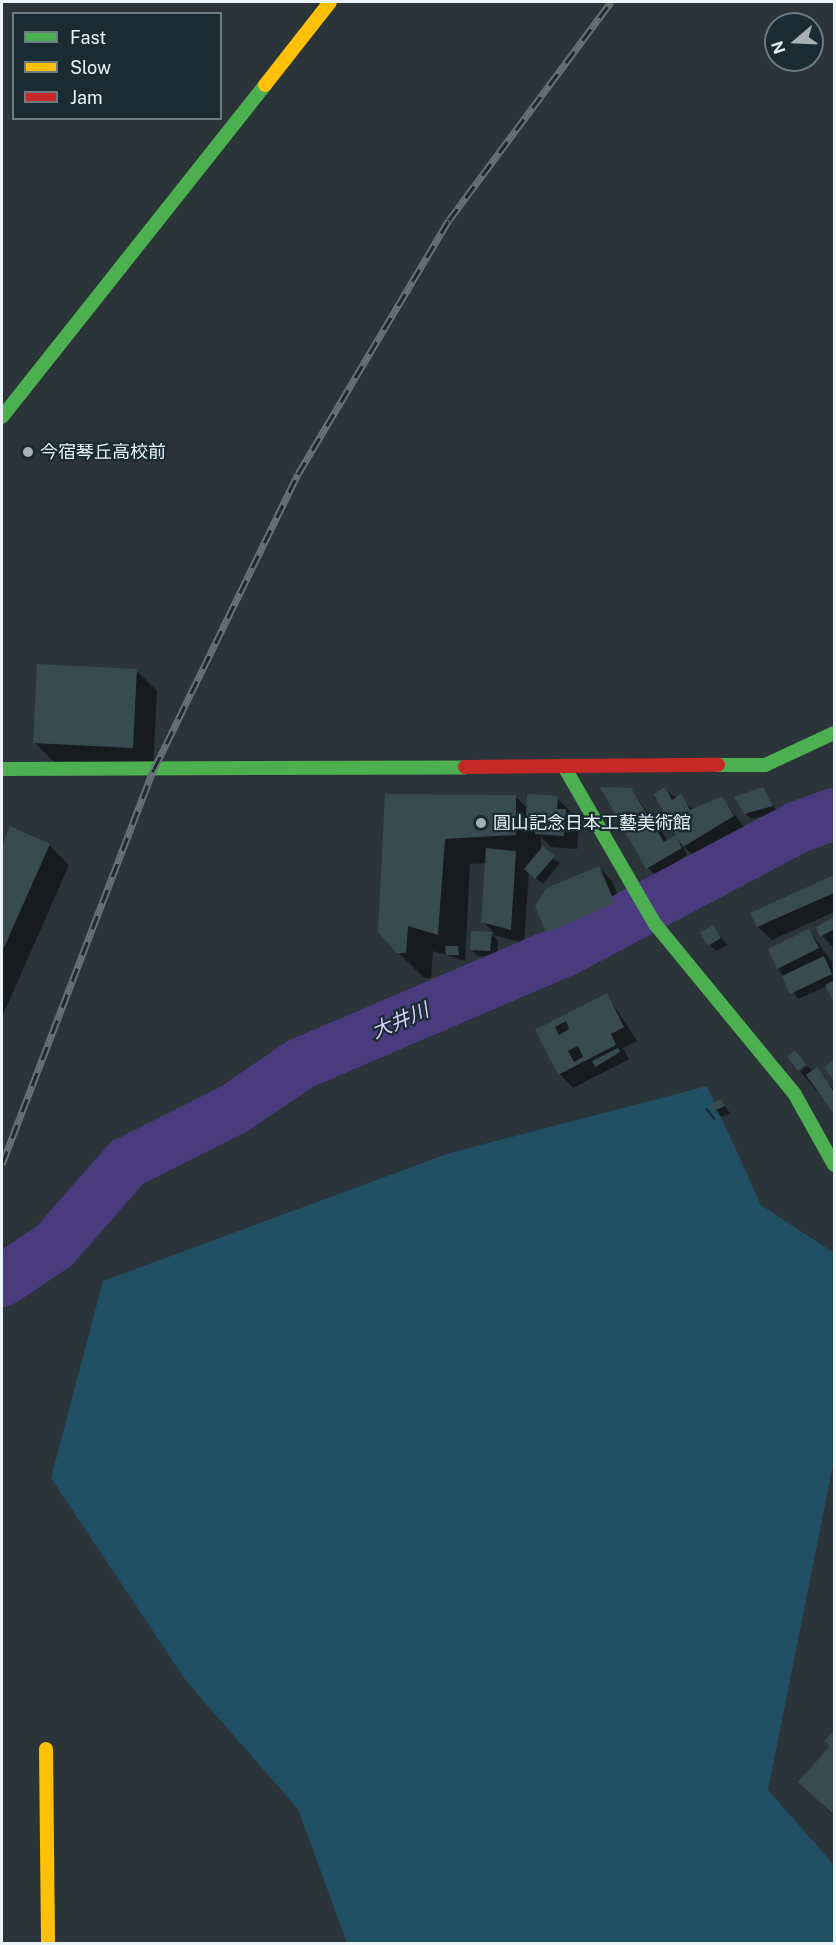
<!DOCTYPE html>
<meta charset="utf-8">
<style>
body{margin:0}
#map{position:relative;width:836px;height:1945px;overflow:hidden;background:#2b3438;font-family:"Public Sans","Noto Sans JP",sans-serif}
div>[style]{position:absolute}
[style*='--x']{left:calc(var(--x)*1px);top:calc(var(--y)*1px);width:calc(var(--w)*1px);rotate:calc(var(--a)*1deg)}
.green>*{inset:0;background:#215065}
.shadow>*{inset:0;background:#0007}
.river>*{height:52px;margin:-26px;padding:0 26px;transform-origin:26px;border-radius:26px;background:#4a3b7f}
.building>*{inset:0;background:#384b4e}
.fast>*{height:14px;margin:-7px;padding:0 7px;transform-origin:7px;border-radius:7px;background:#4caf50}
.slow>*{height:14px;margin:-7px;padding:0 7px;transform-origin:7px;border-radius:7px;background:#ffc107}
.jam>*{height:14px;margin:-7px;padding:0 7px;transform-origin:7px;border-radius:7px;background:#c62828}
.rail>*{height:7px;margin-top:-3.5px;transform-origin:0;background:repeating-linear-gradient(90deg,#1b2b34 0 14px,#697079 0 28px);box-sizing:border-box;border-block:2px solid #697079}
.dots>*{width:16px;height:16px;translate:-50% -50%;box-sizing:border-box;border:3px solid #1b2b34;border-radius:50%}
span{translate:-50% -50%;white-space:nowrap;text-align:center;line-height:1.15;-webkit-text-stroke:4.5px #1b2b34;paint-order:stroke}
.poi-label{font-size:18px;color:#e9f3f9}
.left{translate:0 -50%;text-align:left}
.water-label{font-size:20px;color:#d6d0fc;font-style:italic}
.frame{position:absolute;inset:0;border:3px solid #e9f3f9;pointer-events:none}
.legend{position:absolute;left:12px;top:12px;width:210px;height:108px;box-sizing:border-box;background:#1b2b34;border:2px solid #6d7b83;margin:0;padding:8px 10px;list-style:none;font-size:18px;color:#e9f3f9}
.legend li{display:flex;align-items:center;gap:12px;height:30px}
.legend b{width:30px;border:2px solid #6d7b83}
.north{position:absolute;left:764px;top:12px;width:60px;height:60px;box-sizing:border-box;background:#1b2b34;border:2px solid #6d7b83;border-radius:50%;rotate:251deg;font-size:16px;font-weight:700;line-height:24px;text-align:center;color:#e9f3f9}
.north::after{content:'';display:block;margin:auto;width:21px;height:27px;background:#a6b0b5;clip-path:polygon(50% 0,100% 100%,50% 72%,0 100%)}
</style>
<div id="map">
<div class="green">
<div style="clip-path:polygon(707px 1086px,761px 1205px,834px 1253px,834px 1460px,768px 1790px,834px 1865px,834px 1943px,347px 1943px,298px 1809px,186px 1681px,51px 1478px,103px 1281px,450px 1153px)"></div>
</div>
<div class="shadow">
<div style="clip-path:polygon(136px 670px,157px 691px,153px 767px,54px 762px,34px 742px)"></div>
<div style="clip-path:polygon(631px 789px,668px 841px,675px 837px,682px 845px,664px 789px,693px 809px,721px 797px,747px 831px,698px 860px,683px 846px,687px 855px,679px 860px,683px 868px,661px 881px,648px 868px)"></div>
<div style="clip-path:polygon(762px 789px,778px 813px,751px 819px,745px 813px)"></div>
<div style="clip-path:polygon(386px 795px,515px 796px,528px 809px,557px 798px,571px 812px,579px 824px,577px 849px,551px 847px,541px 837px,541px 851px,560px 863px,543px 884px,529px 872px,524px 943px,491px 934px,498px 940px,497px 957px,478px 956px,472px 950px,473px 933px,495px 934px,483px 921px,487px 863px,470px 864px,465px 961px,433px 951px,431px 978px,424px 978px,398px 952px)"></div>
<div style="clip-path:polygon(11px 828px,49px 845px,69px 865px,2px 1017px,2px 849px)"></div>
<div style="clip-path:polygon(598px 867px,612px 881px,627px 917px,561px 946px,548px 932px)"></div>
<div style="clip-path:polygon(834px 877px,834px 912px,772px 940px,758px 927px,752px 913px)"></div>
<div style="clip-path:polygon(834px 919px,834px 948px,822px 936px)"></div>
<div style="clip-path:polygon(713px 926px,727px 945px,716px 951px,710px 945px)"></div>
<div style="clip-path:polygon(809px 930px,832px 962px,834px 1000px,828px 986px,798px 999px,778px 968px)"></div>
<div style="clip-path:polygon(607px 995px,637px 1041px,623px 1048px,629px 1059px,573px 1088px,560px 1074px,537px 1031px)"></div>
<div style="clip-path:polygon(807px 1066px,834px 1089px,834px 1112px,800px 1071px)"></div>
<div style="clip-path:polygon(721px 1101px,730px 1113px,721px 1117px,712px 1106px)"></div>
<div style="clip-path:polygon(707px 1108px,716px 1119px,714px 1120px,705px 1109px)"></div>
<div style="clip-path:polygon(834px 1732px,834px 1816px,800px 1782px,832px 1746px,826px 1741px)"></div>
</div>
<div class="river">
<div style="--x:2;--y:1281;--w:63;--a:-33.9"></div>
<div style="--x:54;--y:1246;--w:111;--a:-48.7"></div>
<div style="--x:127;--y:1163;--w:120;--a:-26.8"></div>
<div style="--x:234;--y:1109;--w:80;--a:-34.3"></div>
<div style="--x:300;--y:1064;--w:287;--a:-23.2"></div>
<div style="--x:564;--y:951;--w:265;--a:-27.9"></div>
<div style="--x:798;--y:827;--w:38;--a:-20"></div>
</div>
<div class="building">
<div style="clip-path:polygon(37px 664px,137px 669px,133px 748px,33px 743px)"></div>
<div style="clip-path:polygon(600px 787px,631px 788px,664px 842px,676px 835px,654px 794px,665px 787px,672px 800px,681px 794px,690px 810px,722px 796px,734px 816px,683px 847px,677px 838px,682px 848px,646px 869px)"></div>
<div style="clip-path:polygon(763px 787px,773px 806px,744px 814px,734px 797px)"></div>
<div style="clip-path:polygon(385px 794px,516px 795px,516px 835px,445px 839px,438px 935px,408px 926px,406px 953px,397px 953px,378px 932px)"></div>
<div style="clip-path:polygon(527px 794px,558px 796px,557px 809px,566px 809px,564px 836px,535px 834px,536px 820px,526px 820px)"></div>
<div style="clip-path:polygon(10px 826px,50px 844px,2px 952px,2px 846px)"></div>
<div style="clip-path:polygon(543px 846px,555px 856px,535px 879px,524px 869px)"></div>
<div style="clip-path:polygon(486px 848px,516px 851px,511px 930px,481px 922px)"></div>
<div style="clip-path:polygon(599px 866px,615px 903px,546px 933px,535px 906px,547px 888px)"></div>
<div style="clip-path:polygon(834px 875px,834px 893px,757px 927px,750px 913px)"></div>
<div style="clip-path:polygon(834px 917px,834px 929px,820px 937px,816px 927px)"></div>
<div style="clip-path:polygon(713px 924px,721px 938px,708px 946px,700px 933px)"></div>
<div style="clip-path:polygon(809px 929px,819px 948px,777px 969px,768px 949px)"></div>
<div style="clip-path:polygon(471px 931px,492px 932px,490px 951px,470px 950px)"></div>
<div style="clip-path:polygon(445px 946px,458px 946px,459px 955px,446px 955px)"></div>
<div style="clip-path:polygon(824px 956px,832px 974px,790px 994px,782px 976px)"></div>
<div style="clip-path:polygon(834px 980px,834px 1003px,825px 985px)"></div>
<div style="clip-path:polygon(evenodd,607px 993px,624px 1027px,611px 1034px,616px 1045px,558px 1075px,535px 1030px,607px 993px,566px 1021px,569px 1029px,559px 1035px,555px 1027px,566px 1021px,607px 993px,578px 1046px,583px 1057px,574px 1062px,568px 1051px,578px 1046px)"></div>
<div style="clip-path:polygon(618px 1048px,620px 1052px,595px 1067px,592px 1061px)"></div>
<div style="clip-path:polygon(795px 1050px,806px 1065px,798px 1071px,787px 1056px)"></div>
<div style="clip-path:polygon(834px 1059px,834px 1081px,824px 1067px)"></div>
<div style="clip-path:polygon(817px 1067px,834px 1092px,834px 1114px,806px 1075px)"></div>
<div style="clip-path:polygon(721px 1099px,725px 1106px,713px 1111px,710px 1105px)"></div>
<div style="clip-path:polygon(834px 1729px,834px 1815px,798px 1782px,830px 1746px,824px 1741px)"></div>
</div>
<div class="fast">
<div style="--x:2;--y:417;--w:424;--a:-51.6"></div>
<div style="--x:718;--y:765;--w:47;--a:0"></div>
<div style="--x:765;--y:765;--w:76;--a:-24.9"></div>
<div style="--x:2;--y:769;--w:463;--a:-0.2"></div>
<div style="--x:566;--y:770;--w:178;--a:60"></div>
<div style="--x:655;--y:924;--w:219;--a:50.6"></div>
<div style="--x:794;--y:1093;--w:82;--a:60.9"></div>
</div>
<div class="slow">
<div style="--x:265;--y:85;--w:105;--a:-51.9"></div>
<div style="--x:46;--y:1749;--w:195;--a:89.4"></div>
</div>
<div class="jam">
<div style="--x:465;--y:767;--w:253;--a:-0.5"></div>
</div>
<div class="rail">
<div style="--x:2;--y:1164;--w:423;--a:-69"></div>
<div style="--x:154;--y:769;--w:328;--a:-64"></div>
<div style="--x:298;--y:474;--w:295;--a:-59.3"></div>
<div style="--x:449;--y:220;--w:272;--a:-53.4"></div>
</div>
<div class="dots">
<div style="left:28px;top:452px;background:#a6b0b5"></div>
<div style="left:481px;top:823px;background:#a6b0b5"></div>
</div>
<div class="poi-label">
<span class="left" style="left:40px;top:452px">今宿琴丘高校前</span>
<span class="left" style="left:493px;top:823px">圓山記念日本工藝美術館</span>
</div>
<div class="water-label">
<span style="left:400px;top:1021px;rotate:-23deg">大井川</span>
</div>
<div class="frame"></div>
<ul class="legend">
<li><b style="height:8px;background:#4caf50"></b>Fast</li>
<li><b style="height:8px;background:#ffc107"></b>Slow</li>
<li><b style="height:8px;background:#c62828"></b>Jam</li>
</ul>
<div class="north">N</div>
</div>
